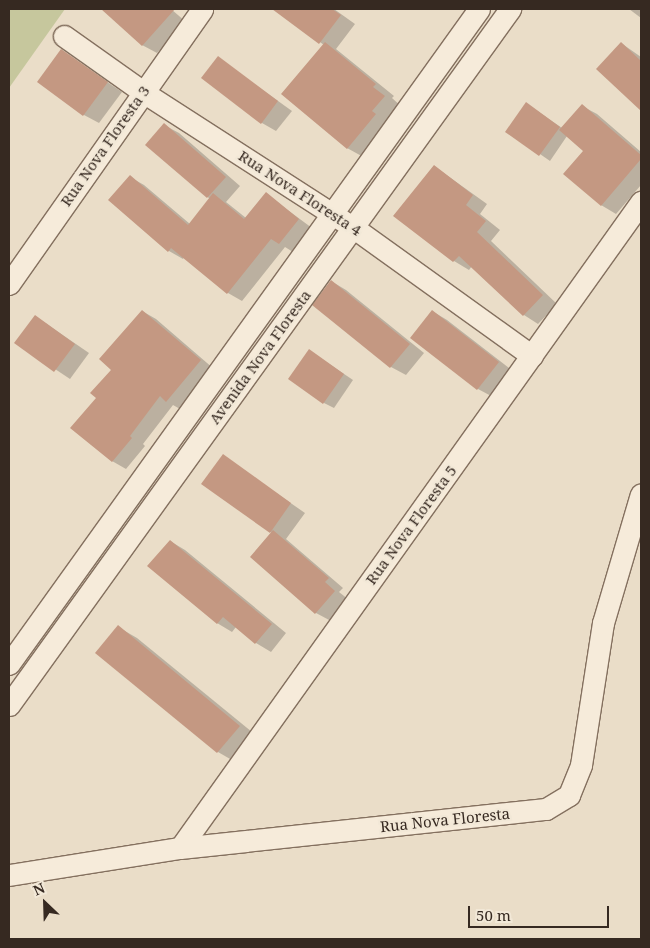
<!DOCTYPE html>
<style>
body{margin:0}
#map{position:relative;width:650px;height:948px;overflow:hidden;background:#eaddc8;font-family:"Noto Serif",serif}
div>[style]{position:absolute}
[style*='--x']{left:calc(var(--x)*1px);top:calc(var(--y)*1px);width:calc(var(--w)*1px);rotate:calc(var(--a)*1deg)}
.green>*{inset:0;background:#c6c79d}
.shadow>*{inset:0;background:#0003}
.building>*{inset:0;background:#c49882}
.roads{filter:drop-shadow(1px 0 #84705f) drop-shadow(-1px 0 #84705f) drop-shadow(0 1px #84705f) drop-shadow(0 -1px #84705f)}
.minor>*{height:21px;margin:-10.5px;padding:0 10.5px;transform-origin:10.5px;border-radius:10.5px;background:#f6ebda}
span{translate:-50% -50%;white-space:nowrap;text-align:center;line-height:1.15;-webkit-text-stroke:4.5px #f2e8d7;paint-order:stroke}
.street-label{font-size:15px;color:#362921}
.frame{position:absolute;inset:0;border:10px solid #362921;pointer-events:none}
.north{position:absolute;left:20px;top:878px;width:50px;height:50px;-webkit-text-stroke:4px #f2e8d7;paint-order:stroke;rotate:336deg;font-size:14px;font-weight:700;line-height:20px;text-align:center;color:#362921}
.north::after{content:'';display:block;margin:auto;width:18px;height:22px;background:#362921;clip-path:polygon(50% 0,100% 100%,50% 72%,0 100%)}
.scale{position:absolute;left:468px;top:906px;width:141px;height:22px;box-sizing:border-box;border:2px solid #362921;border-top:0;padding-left:6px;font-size:15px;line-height:18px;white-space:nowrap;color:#362921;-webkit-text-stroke:4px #f2e8d7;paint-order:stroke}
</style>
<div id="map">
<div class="green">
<div style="clip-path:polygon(9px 9px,65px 9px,9px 88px)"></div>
</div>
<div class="shadow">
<div style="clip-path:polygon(102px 9px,171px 9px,186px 22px,157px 53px,142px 45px)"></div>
<div style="clip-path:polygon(275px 9px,334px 9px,355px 24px,336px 49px,394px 96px,392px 98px,403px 108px,367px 159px,347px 148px,324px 45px)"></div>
<div style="clip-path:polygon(629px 9px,641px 9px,641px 18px)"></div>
<div style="clip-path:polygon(621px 43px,641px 57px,641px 109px,597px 69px)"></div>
<div style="clip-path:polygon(61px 51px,122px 92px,99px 123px,84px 115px)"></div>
<div style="clip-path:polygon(218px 58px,292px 111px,276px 131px,262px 123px)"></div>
<div style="clip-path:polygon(582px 106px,597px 114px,641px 152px,641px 185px,616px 214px,601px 205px,584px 151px,567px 136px,550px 161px,507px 131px,536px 110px,562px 128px)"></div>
<div style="clip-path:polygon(164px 125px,179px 133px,240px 186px,226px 202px,246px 218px,266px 194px,312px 228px,293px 252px,285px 247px,242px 301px,228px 293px,184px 257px,183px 259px,169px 251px,130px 177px,144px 185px,190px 224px,210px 199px,147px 144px)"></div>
<div style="clip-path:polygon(434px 166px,487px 204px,480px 214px,500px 230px,491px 241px,557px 304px,538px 324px,524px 315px,472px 266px,469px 270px,454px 261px,395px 216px)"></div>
<div style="clip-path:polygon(331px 281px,346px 290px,424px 353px,406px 375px,391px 367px,314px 305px)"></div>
<div style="clip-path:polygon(142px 311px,156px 319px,214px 369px,180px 409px,173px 405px,143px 444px,145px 446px,126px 469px,112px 461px,97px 397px)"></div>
<div style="clip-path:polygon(432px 311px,447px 320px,513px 371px,493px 397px,478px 389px,412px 338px)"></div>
<div style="clip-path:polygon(35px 316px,89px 353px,70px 379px,16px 343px)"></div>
<div style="clip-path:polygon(310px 351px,353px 380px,334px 408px,324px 403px)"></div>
<div style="clip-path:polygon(223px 456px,305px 513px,286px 539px,343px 588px,339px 592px,349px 600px,331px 621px,316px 613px,272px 533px,203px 484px)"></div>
<div style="clip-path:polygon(170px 541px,185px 550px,286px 633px,271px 652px,256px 643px,236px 627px,232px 632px,217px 623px)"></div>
<div style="clip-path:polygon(118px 627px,137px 638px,258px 737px,237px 763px,218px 752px)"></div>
</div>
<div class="building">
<div style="clip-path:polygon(101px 9px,175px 9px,142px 46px)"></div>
<div style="clip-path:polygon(272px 9px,332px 9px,341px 15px,319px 44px)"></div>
<div style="clip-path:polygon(325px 42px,376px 84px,373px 87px,385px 96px,372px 111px,376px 114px,347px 149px,281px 94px)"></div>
<div style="clip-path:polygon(621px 42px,641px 61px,641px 111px,596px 69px)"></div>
<div style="clip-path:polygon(61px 49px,108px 82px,83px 116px,37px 82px)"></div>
<div style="clip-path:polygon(218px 56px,278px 101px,261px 124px,201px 78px)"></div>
<div style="clip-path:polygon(526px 102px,560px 127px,539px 156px,505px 132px)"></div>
<div style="clip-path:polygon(582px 104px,641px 155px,641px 159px,601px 206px,563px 174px,583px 151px,559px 130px)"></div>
<div style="clip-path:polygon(164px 123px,226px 177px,207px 198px,145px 145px)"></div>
<div style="clip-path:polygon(434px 165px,473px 195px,466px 205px,486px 221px,477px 232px,543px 295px,523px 316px,459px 256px,453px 262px,393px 216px)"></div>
<div style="clip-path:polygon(130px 175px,188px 225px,213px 193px,244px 219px,266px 192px,299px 219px,279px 244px,271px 239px,227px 294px,171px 248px,168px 252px,108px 200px)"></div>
<div style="clip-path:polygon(331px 280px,410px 344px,390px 368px,312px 305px)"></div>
<div style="clip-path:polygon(142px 310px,201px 360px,166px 402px,160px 396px,130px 436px,132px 438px,112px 462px,70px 428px,96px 398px,90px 393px,111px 370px,99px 359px)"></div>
<div style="clip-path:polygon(432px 310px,499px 362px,477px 390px,410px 338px)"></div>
<div style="clip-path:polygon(35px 315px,75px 344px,54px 372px,14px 343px)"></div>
<div style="clip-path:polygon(309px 349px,344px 374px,323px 404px,288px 379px)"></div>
<div style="clip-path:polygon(223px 454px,291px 503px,270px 533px,201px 484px)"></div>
<div style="clip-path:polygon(273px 530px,329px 578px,325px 582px,335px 591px,315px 614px,250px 557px)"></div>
<div style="clip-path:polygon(170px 540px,272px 624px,255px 644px,223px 617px,217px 624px,147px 566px)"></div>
<div style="clip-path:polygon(118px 625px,240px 726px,217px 753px,95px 653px)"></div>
</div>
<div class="roads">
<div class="minor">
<div style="--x:64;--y:36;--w:97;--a:35.3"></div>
<div style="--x:143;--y:92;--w:251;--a:32.8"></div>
<div style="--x:354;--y:228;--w:219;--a:35.7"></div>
<div style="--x:9;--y:284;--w:336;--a:-54.9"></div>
<div style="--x:9;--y:664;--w:806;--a:-54.34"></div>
<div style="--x:9;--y:705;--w:858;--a:-54.25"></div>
<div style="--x:180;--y:848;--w:794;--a:-54.49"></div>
<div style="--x:9;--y:875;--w:173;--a:-9"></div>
<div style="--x:180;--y:848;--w:368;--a:-6.1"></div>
<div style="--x:546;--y:809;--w:27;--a:-31"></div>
<div style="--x:569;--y:795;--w:32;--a:-68"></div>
<div style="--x:581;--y:765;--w:144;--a:-81.2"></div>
<div style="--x:603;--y:623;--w:134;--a:-73.6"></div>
</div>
</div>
<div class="street-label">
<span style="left:105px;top:146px;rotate:-55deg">Rua Nova Floresta 3</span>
<span style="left:300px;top:193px;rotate:33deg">Rua Nova Floresta 4</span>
<span style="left:260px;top:357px;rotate:-54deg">Avenida Nova Floresta</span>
<span style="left:411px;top:525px;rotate:-54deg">Rua Nova Floresta 5</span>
<span style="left:445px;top:820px;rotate:-6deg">Rua Nova Floresta</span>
</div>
<div class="frame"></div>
<div class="north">N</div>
<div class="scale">50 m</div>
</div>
